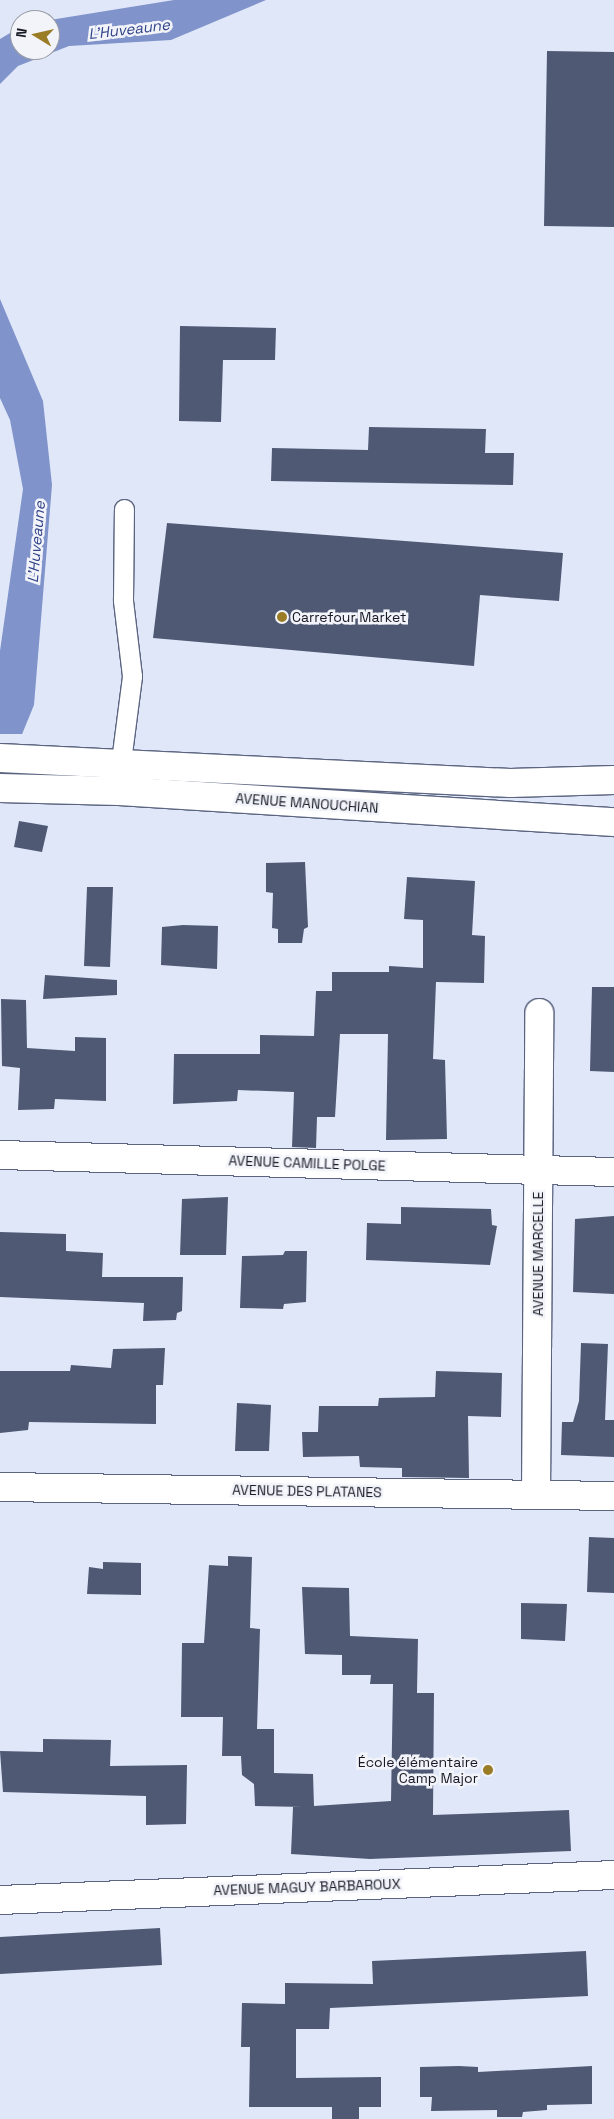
<!DOCTYPE html>
<meta charset="utf-8">
<style>
body{margin:0}
#map{position:relative;width:614px;height:2119px;overflow:hidden;background:#dfe7f9;font-family:"Space Grotesk",sans-serif}
div>[style]{position:absolute}
[style*='--x']{left:calc(var(--x)*1px);top:calc(var(--y)*1px);width:calc(var(--w)*1px);rotate:calc(var(--a)*1deg)}
.water>*{inset:0;background:#8093cb}
.pier>*{inset:0;background:#dfe7f9}
.building>*{inset:0;background:#4f5973}
.roads{filter:drop-shadow(1px 0 #5b6580) drop-shadow(-1px 0 #5b6580) drop-shadow(0 1px #5b6580) drop-shadow(0 -1px #5b6580)}
.lane>*{height:19px;margin:-9.5px;padding:0 9.5px;transform-origin:9.5px;border-radius:9.5px;background:#fff}
.street>*{height:28px;margin:-14px;padding:0 14px;transform-origin:14px;border-radius:14px;background:#fff}
.secondary>*{height:28px;margin:-14px;padding:0 14px;transform-origin:14px;border-radius:14px;background:#fff}
.dots>*{width:14px;height:14px;translate:-50% -50%;box-sizing:border-box;border:2px solid #f2f4fa;border-radius:50%}
span{translate:-50% -50%;white-space:nowrap;text-align:center;line-height:1.15;-webkit-text-stroke:5px #f2f4fa;paint-order:stroke}
.poi-label{font-size:14px;color:#161924}
.left{translate:0 -50%;text-align:left}
.right{translate:-100% -50%;text-align:right}
.street-label{font-size:14px;color:#161924}
.water-label{font-size:15px;color:#314489;font-style:italic}
.north{position:absolute;left:10px;top:10px;width:50px;height:50px;box-sizing:border-box;background:#f2f4fa;border:1px solid #9a9ca4;border-radius:50%;rotate:279deg;font-size:14px;font-weight:700;line-height:20px;text-align:center;color:#161924}
.north::after{content:'';display:block;margin:auto;width:18px;height:22px;background:#997c25;clip-path:polygon(50% 0,100% 100%,50% 72%,0 100%)}
</style>
<div id="map">
<div class="water">
<div style="clip-path:polygon(174px 0,266px 0,171px 40px,69px 46px,18px 66px,0 84px,0 39px,20px 27px,20px 50px,50px 50px,50px 20px)"></div>
<div style="clip-path:polygon(0 299px,43px 401px,52px 485px,34px 705px,0 788px,0 651px,23px 489px,10px 420px,0 398px)"></div>
</div>
<div class="pier">
<div style="clip-path:polygon(0 734px,25px 734px,0 791px)"></div>
</div>
<div class="building">
<div style="clip-path:polygon(547px 51px,614px 52px,614px 227px,544px 226px)"></div>
<div style="clip-path:polygon(180px 326px,276px 328px,275px 360px,223px 360px,221px 422px,179px 421px)"></div>
<div style="clip-path:polygon(369px 427px,486px 429px,485px 453px,514px 453px,513px 485px,271px 481px,272px 448px,368px 450px)"></div>
<div style="clip-path:polygon(167px 523px,563px 553px,559px 601px,480px 595px,474px 666px,153px 638px)"></div>
<div style="clip-path:polygon(19px 821px,48px 826px,42px 852px,14px 847px)"></div>
<div style="clip-path:polygon(305px 862px,308px 927px,304px 929px,302px 943px,278px 943px,278px 929px,272px 928px,273px 893px,266px 892px,266px 863px)"></div>
<div style="clip-path:polygon(407px 877px,475px 881px,472px 935px,485px 936px,484px 983px,436px 982px,433px 1059px,445px 1060px,447px 1139px,386px 1140px,388px 1034px,340px 1034px,335px 1117px,317px 1117px,316px 1148px,292px 1147px,294px 1092px,238px 1090px,237px 1101px,173px 1104px,174px 1054px,260px 1054px,260px 1035px,314px 1036px,316px 991px,332px 991px,332px 972px,389px 972px,389px 966px,423px 968px,423px 920px,404px 919px)"></div>
<div style="clip-path:polygon(87px 887px,113px 887px,110px 967px,84px 966px)"></div>
<div style="clip-path:polygon(183px 925px,218px 926px,217px 969px,161px 965px,162px 927px)"></div>
<div style="clip-path:polygon(45px 975px,117px 980px,117px 995px,43px 999px)"></div>
<div style="clip-path:polygon(592px 987px,614px 987px,614px 1072px,590px 1071px)"></div>
<div style="clip-path:polygon(1px 999px,26px 1000px,27px 1048px,75px 1051px,75px 1037px,106px 1038px,106px 1101px,55px 1099px,54px 1109px,18px 1110px,20px 1068px,2px 1066px)"></div>
<div style="clip-path:polygon(228px 1197px,226px 1255px,180px 1255px,182px 1199px)"></div>
<div style="clip-path:polygon(401px 1207px,491px 1209px,492px 1225px,497px 1226px,490px 1265px,366px 1260px,367px 1223px,401px 1224px)"></div>
<div style="clip-path:polygon(614px 1216px,614px 1294px,573px 1292px,575px 1219px)"></div>
<div style="clip-path:polygon(0 1232px,66px 1234px,66px 1251px,103px 1253px,102px 1277px,183px 1277px,182px 1311px,177px 1313px,176px 1320px,143px 1321px,144px 1303px,0 1297px)"></div>
<div style="clip-path:polygon(285px 1251px,307px 1251px,306px 1302px,284px 1304px,283px 1309px,240px 1308px,242px 1256px,283px 1255px)"></div>
<div style="clip-path:polygon(581px 1343px,608px 1344px,605px 1420px,614px 1420px,614px 1457px,561px 1455px,562px 1422px,573px 1422px,579px 1401px)"></div>
<div style="clip-path:polygon(165px 1348px,163px 1385px,156px 1385px,156px 1424px,29px 1422px,28px 1430px,0 1433px,0 1371px,70px 1371px,71px 1365px,111px 1368px,113px 1349px)"></div>
<div style="clip-path:polygon(436px 1371px,502px 1373px,501px 1417px,468px 1416px,469px 1478px,402px 1477px,402px 1468px,360px 1467px,359px 1456px,303px 1457px,302px 1432px,318px 1432px,319px 1406px,378px 1406px,379px 1398px,435px 1397px)"></div>
<div style="clip-path:polygon(237px 1403px,271px 1405px,269px 1451px,235px 1451px)"></div>
<div style="clip-path:polygon(589px 1537px,614px 1538px,614px 1593px,587px 1592px)"></div>
<div style="clip-path:polygon(228px 1556px,252px 1557px,250px 1628px,260px 1629px,257px 1729px,274px 1729px,274px 1773px,313px 1774px,314px 1806px,391px 1801px,393px 1684px,370px 1684px,371px 1675px,342px 1675px,342px 1655px,305px 1654px,302px 1587px,349px 1588px,350px 1636px,418px 1639px,417px 1693px,434px 1693px,433px 1815px,569px 1810px,571px 1851px,370px 1859px,291px 1854px,293px 1807px,303px 1807px,255px 1806px,254px 1784px,242px 1775px,241px 1756px,222px 1756px,223px 1717px,181px 1717px,182px 1643px,204px 1643px,209px 1565px,228px 1566px)"></div>
<div style="clip-path:polygon(103px 1562px,141px 1563px,141px 1595px,87px 1594px,89px 1567px,103px 1569px)"></div>
<div style="clip-path:polygon(521px 1603px,567px 1604px,565px 1641px,521px 1639px)"></div>
<div style="clip-path:polygon(43px 1739px,111px 1740px,110px 1766px,187px 1765px,186px 1824px,146px 1825px,146px 1796px,3px 1792px,0 1751px,43px 1752px)"></div>
<div style="clip-path:polygon(160px 1928px,162px 1965px,0 1974px,0 1937px)"></div>
<div style="clip-path:polygon(586px 1951px,588px 1996px,330px 2008px,329px 2029px,296px 2029px,296px 2078px,381px 2077px,381px 2107px,359px 2107px,359px 2119px,332px 2119px,332px 2107px,249px 2107px,250px 2047px,241px 2047px,242px 2003px,285px 2004px,285px 1983px,373px 1984px,372px 1961px)"></div>
<div style="clip-path:polygon(459px 2066px,478px 2067px,478px 2072px,592px 2066px,592px 2104px,547px 2105px,547px 2110px,523px 2112px,522px 2117px,497px 2117px,497px 2110px,431px 2111px,432px 2097px,420px 2097px,420px 2067px)"></div>
</div>
<div class="roads">
<div class="lane">
<div style="--x:121;--y:761;--w:86;--a:-82.6"></div>
<div style="--x:132;--y:676;--w:77;--a:-96.8"></div>
<div style="--x:123;--y:600;--w:91;--a:-89.4"></div>
</div>
<div class="street">
<div style="--x:0;--y:1155;--w:614;--a:1.59"></div>
<div style="--x:0;--y:1487;--w:614;--a:0.84"></div>
<div style="--x:536;--y:1495;--w:482;--a:-89.6"></div>
<div style="--x:0;--y:1900;--w:615;--a:-2.33"></div>
</div>
<div class="secondary">
<div style="--x:0;--y:758;--w:511;--a:2.81"></div>
<div style="--x:510;--y:783;--w:104;--a:-1.7"></div>
<div style="--x:0;--y:788;--w:119;--a:1.4"></div>
<div style="--x:119;--y:791;--w:496;--a:3.6"></div>
</div>
</div>
<div class="dots">
<div style="left:282px;top:617px;background:#997c25"></div>
<div style="left:488px;top:1770px;background:#997c25"></div>
</div>
<div class="poi-label">
<span class="left" style="left:292px;top:617px">Carrefour Market</span>
<span class="right" style="left:478px;top:1770px">École élémentaire<br>Camp Major</span>
</div>
<div class="street-label">
<span style="left:307px;top:803px;rotate:4deg">AVENUE MANOUCHIAN</span>
<span style="left:307px;top:1163px;rotate:2deg">AVENUE CAMILLE POLGE</span>
<span style="left:538px;top:1254px;rotate:-90deg">AVENUE MARCELLE</span>
<span style="left:307px;top:1491px;rotate:1deg">AVENUE DES PLATANES</span>
<span style="left:307px;top:1887px;rotate:-2deg">AVENUE MAGUY BARBAROUX</span>
</div>
<div class="water-label">
<span style="left:129px;top:29px;rotate:-7deg">L'Huveaune</span>
<span style="left:36px;top:542px;rotate:-85deg">L'Huveaune</span>
</div>
<div class="north">N</div>
</div>
